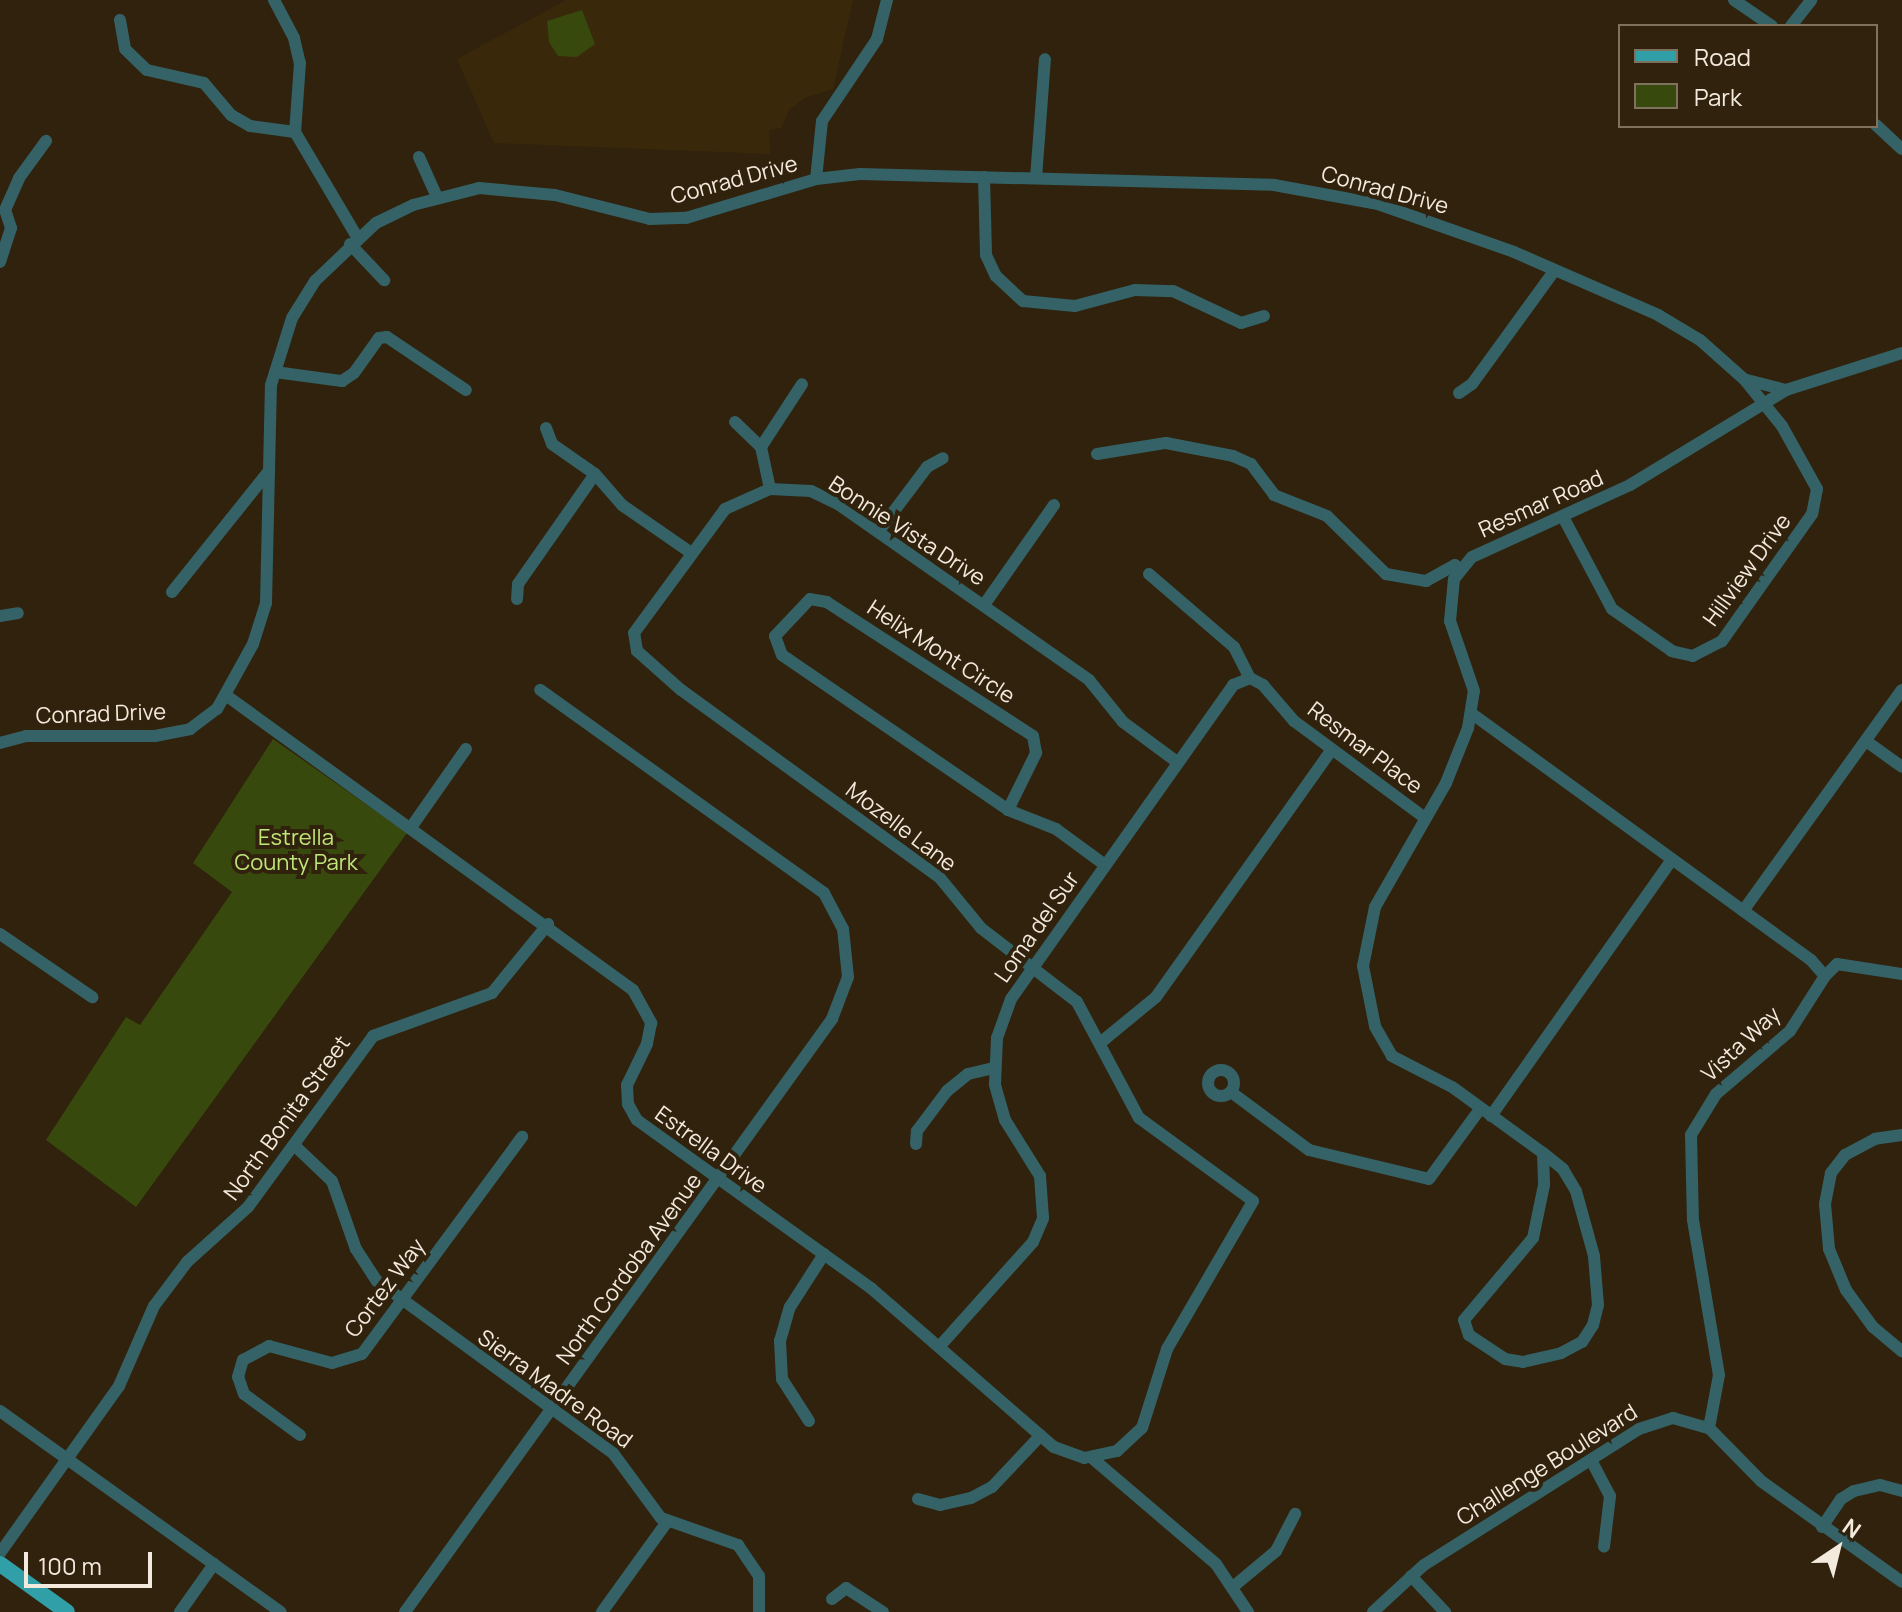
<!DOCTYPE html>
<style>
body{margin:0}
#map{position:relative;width:1902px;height:1612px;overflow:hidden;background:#30220c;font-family:Manrope,sans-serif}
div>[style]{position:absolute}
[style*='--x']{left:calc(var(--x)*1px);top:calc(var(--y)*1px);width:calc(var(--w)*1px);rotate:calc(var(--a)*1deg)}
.built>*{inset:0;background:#3a280a}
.green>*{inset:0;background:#37490d}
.minor>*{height:12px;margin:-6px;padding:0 6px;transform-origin:6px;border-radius:6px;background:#346266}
.minor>.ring{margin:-6px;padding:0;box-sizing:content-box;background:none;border:12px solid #346266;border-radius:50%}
.major>*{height:16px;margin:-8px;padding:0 8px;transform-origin:8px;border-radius:8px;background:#309fa7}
span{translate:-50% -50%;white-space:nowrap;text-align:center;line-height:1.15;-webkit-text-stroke:8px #30220c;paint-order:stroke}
.street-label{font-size:22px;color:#f3e9dc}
.park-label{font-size:22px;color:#bfe678}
.legend{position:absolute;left:1618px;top:24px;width:260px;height:104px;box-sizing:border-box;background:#30220c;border:2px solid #7e725f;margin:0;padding:10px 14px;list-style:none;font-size:24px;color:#f3e9dc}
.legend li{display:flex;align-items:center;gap:16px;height:40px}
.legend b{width:40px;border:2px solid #7e725f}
.north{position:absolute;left:1798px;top:1508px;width:80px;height:80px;-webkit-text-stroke:6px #30220c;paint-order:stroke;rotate:35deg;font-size:22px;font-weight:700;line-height:32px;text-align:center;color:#f3e9dc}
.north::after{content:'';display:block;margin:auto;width:28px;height:36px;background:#f3e9dc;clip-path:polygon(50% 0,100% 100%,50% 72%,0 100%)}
.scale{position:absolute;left:24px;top:1552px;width:128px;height:36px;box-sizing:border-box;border:4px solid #f3e9dc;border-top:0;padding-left:10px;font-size:24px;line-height:28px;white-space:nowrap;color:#f3e9dc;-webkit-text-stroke:6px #30220c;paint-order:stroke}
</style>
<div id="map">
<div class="built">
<div style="clip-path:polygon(566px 0,853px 0,833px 89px,805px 98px,789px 110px,781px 128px,769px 130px,770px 154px,494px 143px,457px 59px)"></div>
</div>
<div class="green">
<div style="clip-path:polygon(582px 10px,595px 44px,577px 57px,558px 56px,549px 42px,547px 21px)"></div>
<div style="clip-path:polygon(273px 739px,407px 833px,136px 1207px,46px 1140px,126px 1017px,140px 1025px,232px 892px,193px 863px)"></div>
</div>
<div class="minor">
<div style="--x:274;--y:0;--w:43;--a:62.2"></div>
<div style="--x:294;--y:38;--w:26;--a:77"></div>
<div style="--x:300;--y:63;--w:69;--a:94.1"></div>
<div style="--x:295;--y:132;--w:122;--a:59.4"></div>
<div style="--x:1734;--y:0;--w:46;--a:34.4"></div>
<div style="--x:120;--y:20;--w:29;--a:80"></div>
<div style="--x:125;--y:49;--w:30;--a:44"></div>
<div style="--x:147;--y:70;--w:58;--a:12.8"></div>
<div style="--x:204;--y:83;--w:42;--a:49.8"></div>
<div style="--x:231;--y:115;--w:22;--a:30"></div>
<div style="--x:250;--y:126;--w:45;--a:7.6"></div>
<div style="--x:1791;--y:26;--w:33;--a:-52"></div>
<div style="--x:1876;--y:125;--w:35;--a:43"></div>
<div style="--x:419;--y:157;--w:44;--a:65.8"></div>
<div style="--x:984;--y:177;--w:78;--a:88.5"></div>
<div style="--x:986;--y:255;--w:23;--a:65"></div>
<div style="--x:996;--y:276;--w:37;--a:43"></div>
<div style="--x:1023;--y:301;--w:52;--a:5.5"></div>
<div style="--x:1075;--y:306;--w:62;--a:-14.9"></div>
<div style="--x:1135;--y:290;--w:38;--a:2"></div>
<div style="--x:1173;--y:291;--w:75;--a:25.2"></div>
<div style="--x:1241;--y:323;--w:24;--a:-17"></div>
<div style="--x:1036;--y:178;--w:119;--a:-85.7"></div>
<div style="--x:816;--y:179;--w:58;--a:-84.1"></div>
<div style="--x:822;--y:121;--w:99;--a:-56.1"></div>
<div style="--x:877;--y:39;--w:40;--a:-75.6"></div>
<div style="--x:350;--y:244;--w:50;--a:46.6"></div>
<div style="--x:0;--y:262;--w:36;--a:-72"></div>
<div style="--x:11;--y:228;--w:19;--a:-108"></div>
<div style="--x:5;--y:210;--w:35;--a:-66"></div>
<div style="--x:19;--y:178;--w:46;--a:-53.9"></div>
<div style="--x:275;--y:372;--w:68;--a:7.7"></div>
<div style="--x:342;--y:381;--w:14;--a:-34"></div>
<div style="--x:354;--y:373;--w:43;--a:-54.5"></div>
<div style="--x:379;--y:338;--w:8;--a:-7"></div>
<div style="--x:387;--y:337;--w:95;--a:33.9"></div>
<div style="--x:1747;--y:380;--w:40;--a:14.4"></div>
<div style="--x:1459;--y:393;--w:16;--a:-35"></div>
<div style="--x:1472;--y:384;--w:140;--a:-54"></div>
<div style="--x:735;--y:422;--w:36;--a:44"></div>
<div style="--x:761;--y:447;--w:43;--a:77.9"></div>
<div style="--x:546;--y:428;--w:17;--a:69"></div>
<div style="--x:552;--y:444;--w:52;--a:34.9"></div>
<div style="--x:595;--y:474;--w:41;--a:48.9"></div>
<div style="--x:622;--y:505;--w:83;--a:34.7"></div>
<div style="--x:761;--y:447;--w:75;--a:-56.9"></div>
<div style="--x:1097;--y:454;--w:70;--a:-9.1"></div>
<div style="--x:1166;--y:443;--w:68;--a:11"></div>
<div style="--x:1233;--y:456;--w:20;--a:24"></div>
<div style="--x:1251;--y:464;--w:39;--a:53"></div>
<div style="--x:1274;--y:495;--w:57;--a:21.6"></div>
<div style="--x:1327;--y:516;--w:83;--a:44.5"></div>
<div style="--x:1386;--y:574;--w:41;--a:9.9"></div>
<div style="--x:1426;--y:581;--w:33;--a:-29"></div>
<div style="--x:1455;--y:565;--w:8;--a:60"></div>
<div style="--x:879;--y:531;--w:80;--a:-53.1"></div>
<div style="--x:927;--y:467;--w:18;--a:-29"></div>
<div style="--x:1149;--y:574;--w:112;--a:40.7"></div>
<div style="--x:1234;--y:647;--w:35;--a:63"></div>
<div style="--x:172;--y:592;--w:155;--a:-51.3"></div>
<div style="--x:517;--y:599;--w:15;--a:-86"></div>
<div style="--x:518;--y:584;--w:134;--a:-55"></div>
<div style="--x:984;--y:605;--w:122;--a:-55"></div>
<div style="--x:0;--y:616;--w:18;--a:-9"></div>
<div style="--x:1250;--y:678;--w:15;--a:28"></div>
<div style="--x:1263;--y:685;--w:48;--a:49.3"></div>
<div style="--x:1294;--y:721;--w:163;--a:36.5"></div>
<div style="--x:227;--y:696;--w:501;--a:35.91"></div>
<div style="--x:633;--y:990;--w:38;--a:61"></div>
<div style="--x:651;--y:1023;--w:21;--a:101"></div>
<div style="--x:647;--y:1044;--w:46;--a:116"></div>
<div style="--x:627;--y:1085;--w:19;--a:87"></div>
<div style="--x:628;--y:1104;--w:18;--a:61"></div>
<div style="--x:637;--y:1120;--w:289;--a:35.7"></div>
<div style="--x:872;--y:1289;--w:241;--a:41"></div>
<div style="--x:1054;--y:1447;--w:32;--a:20"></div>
<div style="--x:1084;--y:1458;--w:34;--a:-12"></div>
<div style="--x:1117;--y:1451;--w:34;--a:-43"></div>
<div style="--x:1142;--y:1428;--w:83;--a:-72.4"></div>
<div style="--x:1167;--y:1349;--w:171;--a:-59.8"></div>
<div style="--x:1253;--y:1201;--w:141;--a:-143.9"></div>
<div style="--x:1139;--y:1118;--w:132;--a:-118.1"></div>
<div style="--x:1077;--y:1002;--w:121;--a:-142.4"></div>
<div style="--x:981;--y:928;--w:65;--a:-129.4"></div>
<div style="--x:940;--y:878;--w:320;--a:-144"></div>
<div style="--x:681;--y:690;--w:59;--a:-138.4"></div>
<div style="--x:637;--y:651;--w:18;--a:-99"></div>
<div style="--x:634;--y:633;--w:154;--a:-53.7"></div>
<div style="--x:725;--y:509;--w:49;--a:-24"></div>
<div style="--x:770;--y:489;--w:41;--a:2.8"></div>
<div style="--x:811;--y:491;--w:30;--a:26"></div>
<div style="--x:838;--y:504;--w:307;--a:35"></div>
<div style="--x:1089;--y:680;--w:54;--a:51"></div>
<div style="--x:1123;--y:722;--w:67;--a:36.5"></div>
<div style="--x:1471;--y:713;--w:420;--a:36"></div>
<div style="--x:1811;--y:960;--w:21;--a:49"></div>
<div style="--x:1825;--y:976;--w:65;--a:122.5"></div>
<div style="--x:1790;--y:1031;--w:97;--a:139.6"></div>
<div style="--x:1716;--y:1094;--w:48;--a:121.4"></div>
<div style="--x:1691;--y:1135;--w:85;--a:88.7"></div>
<div style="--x:1693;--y:1220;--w:157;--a:80.5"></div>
<div style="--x:1719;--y:1375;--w:54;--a:100.7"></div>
<div style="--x:1866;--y:741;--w:44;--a:35.8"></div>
<div style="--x:0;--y:743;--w:27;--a:-15"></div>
<div style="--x:26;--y:736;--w:129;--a:0"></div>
<div style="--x:155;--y:736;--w:36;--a:-11"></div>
<div style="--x:190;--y:729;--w:34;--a:-37"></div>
<div style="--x:217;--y:709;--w:74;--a:-61"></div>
<div style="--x:253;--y:644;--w:43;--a:-72.4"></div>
<div style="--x:266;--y:603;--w:218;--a:-88.7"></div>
<div style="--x:271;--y:385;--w:70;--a:-72.6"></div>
<div style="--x:292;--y:318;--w:44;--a:-58.1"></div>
<div style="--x:315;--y:281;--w:84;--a:-43.6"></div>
<div style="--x:376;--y:223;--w:41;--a:-25.9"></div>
<div style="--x:413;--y:205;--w:68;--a:-14.4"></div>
<div style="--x:479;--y:188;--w:76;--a:5.3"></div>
<div style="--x:555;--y:195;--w:98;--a:14.2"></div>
<div style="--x:650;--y:219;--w:36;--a:-2"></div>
<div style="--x:686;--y:218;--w:136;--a:-16.7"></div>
<div style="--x:816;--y:179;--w:44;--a:-6.5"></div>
<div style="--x:860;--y:174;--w:414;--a:1.5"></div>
<div style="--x:1274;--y:185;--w:106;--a:10.4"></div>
<div style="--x:1378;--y:204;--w:144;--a:19.4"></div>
<div style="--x:1514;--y:252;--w:157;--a:23.6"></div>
<div style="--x:1658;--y:315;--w:49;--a:30.8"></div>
<div style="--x:1700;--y:340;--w:59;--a:41.6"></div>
<div style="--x:1744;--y:379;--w:60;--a:51"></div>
<div style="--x:1782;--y:426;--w:72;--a:60.9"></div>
<div style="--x:1817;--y:489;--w:25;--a:101"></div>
<div style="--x:1812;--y:514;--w:156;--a:125.3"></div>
<div style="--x:1722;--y:641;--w:33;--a:153"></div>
<div style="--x:1693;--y:656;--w:22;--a:-167"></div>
<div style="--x:1672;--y:651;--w:73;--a:-145"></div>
<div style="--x:1612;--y:609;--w:104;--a:-118"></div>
<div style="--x:1008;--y:810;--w:64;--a:-63.8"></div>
<div style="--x:1036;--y:753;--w:17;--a:-100"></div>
<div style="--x:1033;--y:736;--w:246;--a:-147"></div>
<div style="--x:827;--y:602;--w:17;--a:-170"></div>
<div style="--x:810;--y:599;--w:51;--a:133.4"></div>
<div style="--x:775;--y:636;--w:20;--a:70"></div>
<div style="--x:782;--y:655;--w:274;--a:34.4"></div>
<div style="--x:1008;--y:810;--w:52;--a:21.6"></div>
<div style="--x:1056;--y:829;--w:61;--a:36.3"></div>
<div style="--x:412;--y:826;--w:94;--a:-55"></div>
<div style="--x:1743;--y:911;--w:272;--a:-54.3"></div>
<div style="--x:0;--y:934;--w:112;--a:34.4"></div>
<div style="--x:1825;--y:976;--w:17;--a:-45"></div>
<div style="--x:1837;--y:964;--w:66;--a:8.7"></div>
<div style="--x:1100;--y:1043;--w:72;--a:-39.4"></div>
<div style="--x:1156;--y:997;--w:302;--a:-54.6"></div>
<div class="ring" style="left:1208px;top:1070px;width:14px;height:14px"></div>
<div style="--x:1231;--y:1092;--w:97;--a:36.6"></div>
<div style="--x:1309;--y:1150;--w:123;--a:13.6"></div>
<div style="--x:1429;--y:1179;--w:87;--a:-53.9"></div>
<div style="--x:1491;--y:1116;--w:314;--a:-54.8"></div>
<div style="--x:1902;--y:1135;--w:27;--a:172"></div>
<div style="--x:1875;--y:1139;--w:34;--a:152"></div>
<div style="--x:1845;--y:1155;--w:23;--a:128"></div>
<div style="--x:1831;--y:1173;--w:32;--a:101"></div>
<div style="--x:1825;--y:1204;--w:45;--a:84.9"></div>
<div style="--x:1829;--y:1249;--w:44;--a:67.5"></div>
<div style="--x:1846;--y:1290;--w:46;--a:53.9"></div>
<div style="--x:1873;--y:1327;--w:38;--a:40"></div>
<div style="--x:916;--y:1144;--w:13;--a:-86"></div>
<div style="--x:917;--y:1131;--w:50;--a:-53.1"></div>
<div style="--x:947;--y:1091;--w:27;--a:-39"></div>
<div style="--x:968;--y:1074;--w:27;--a:-13"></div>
<div style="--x:294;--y:1145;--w:52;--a:43.5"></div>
<div style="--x:332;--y:1181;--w:72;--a:70.6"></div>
<div style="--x:356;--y:1249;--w:38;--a:57"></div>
<div style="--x:377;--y:1281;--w:292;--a:36.1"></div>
<div style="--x:613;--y:1453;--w:81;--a:53.6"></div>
<div style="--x:661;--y:1518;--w:82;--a:19.3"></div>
<div style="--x:738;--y:1545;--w:37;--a:56"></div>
<div style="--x:759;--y:1576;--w:36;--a:90"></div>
<div style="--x:1543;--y:1153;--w:32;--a:88"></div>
<div style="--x:1544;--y:1185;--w:54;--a:101.7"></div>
<div style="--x:1533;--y:1238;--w:107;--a:130.1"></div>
<div style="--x:1464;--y:1320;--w:16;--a:72"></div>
<div style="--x:1469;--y:1335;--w:43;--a:33.7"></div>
<div style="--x:1505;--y:1359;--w:18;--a:9"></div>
<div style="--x:1523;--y:1362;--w:39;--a:-13"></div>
<div style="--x:1561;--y:1353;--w:24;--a:-28"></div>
<div style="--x:1582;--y:1342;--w:20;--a:-57"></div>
<div style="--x:1593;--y:1325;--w:21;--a:-76"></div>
<div style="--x:1598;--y:1305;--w:49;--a:-94.7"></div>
<div style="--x:1594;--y:1256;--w:67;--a:-105.5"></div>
<div style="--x:1576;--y:1191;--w:26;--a:-121"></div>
<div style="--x:1563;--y:1169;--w:26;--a:-141"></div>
<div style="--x:1543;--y:1153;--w:112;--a:-144"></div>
<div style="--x:1452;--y:1087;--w:68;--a:-152.7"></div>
<div style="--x:1392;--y:1056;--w:34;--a:-120"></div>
<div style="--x:1375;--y:1026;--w:61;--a:-101.3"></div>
<div style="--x:1363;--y:966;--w:60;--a:-78.5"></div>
<div style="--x:1375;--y:907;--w:143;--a:-60.2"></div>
<div style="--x:1446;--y:783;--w:59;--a:-68.2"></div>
<div style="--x:1468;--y:728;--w:37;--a:-81"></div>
<div style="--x:1474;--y:691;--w:74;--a:-108.9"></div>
<div style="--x:1450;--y:621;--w:42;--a:-84.6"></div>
<div style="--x:1454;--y:579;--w:28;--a:-51"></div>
<div style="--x:1472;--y:557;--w:174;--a:-24.5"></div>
<div style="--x:1630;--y:485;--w:183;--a:-31.3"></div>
<div style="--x:1786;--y:390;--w:122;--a:-17.7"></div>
<div style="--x:939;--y:1347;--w:141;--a:-48.2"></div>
<div style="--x:1033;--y:1242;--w:26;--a:-67"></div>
<div style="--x:1043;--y:1218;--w:42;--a:-94.1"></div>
<div style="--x:1040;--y:1176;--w:66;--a:-122"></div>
<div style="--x:1005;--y:1120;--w:37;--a:-106"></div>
<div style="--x:995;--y:1084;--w:46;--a:-87.5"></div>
<div style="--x:997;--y:1038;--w:41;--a:-70.3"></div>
<div style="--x:1011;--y:999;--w:385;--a:-54.7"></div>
<div style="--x:1233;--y:685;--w:18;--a:-22"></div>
<div style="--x:0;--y:1411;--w:345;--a:35.6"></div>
<div style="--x:809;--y:1421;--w:50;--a:-122.7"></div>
<div style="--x:782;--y:1379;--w:38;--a:-93"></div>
<div style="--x:780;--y:1341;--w:35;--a:-74"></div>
<div style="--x:790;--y:1307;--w:63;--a:-57.3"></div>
<div style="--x:300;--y:1435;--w:69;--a:-143.8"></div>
<div style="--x:244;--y:1394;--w:18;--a:-109"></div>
<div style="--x:238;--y:1377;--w:18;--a:-74"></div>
<div style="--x:243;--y:1360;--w:30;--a:-28"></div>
<div style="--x:269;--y:1346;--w:65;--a:15.1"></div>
<div style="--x:332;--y:1363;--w:31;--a:-17"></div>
<div style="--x:362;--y:1354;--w:270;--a:-53.6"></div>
<div style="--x:1092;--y:1458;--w:163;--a:40.5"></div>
<div style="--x:1216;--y:1564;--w:58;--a:56.3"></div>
<div style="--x:1591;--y:1460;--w:41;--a:62.2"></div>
<div style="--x:1610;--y:1496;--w:51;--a:96.7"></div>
<div style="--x:918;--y:1499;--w:23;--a:15"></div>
<div style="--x:940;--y:1505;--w:32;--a:-13"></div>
<div style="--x:971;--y:1498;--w:24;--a:-28"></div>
<div style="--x:992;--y:1487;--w:71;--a:-46.7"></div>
<div style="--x:1822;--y:1527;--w:34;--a:-56"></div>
<div style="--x:1841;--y:1499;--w:15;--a:-32"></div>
<div style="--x:1854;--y:1491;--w:27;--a:-13"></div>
<div style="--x:1880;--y:1485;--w:23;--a:15"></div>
<div style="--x:0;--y:1553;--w:205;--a:-54.5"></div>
<div style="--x:119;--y:1386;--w:87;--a:-66.4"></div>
<div style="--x:154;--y:1306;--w:55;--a:-53.1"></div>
<div style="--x:187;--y:1262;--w:82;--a:-42"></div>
<div style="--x:248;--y:1207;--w:212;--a:-53.8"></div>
<div style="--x:373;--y:1036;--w:127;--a:-19.9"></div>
<div style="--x:492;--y:993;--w:89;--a:-50.9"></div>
<div style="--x:1411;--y:1576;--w:50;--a:46.6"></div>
<div style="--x:1234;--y:1586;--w:55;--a:-39.8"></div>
<div style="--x:1276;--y:1551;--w:42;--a:-62.8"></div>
<div style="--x:832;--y:1599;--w:18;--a:-38"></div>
<div style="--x:846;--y:1588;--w:44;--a:33"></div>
<div style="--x:180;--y:1612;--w:59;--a:-54.7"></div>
<div style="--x:405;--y:1612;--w:731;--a:-54.24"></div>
<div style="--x:832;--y:1019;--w:45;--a:-69.1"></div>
<div style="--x:848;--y:977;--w:48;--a:-95.9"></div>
<div style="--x:843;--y:929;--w:41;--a:-117.8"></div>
<div style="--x:824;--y:893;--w:349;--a:-144.4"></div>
<div style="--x:602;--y:1612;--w:111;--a:-54.2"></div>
<div style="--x:1373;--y:1612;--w:69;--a:-42.7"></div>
<div style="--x:1424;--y:1565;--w:254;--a:-32.3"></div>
<div style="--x:1639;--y:1429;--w:36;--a:-18"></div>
<div style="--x:1673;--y:1418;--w:37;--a:16"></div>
<div style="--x:1709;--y:1428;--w:74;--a:45.5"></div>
<div style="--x:1761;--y:1481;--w:173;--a:35.6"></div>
</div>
<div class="major">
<div style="--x:0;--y:1564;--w:82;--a:35.6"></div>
</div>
<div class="street-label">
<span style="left:734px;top:180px;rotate:-15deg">Conrad Drive</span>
<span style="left:1385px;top:190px;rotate:15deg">Conrad Drive</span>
<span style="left:1541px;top:504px;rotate:-24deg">Resmar Road</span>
<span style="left:907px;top:531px;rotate:33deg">Bonnie Vista Drive</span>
<span style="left:1747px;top:570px;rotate:-54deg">Hillview Drive</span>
<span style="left:941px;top:652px;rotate:33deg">Helix Mont Circle</span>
<span style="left:101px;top:714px;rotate:-2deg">Conrad Drive</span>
<span style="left:1365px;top:748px;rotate:37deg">Resmar Place</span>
<span style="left:901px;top:827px;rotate:37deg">Mozelle Lane</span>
<span style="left:1037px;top:927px;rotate:-55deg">Loma del Sur</span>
<span style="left:1741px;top:1044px;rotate:-43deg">Vista Way</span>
<span style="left:287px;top:1118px;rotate:-54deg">North Bonita Street</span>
<span style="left:711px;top:1150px;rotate:36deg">Estrella Drive</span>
<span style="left:629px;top:1269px;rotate:-54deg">North Cordoba Avenue</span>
<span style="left:385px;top:1288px;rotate:-53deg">Cortez Way</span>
<span style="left:555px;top:1389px;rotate:36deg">Sierra Madre Road</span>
<span style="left:1547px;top:1465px;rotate:-32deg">Challenge Boulevard</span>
</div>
<div class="park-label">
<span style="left:296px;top:850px">Estrella<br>County Park</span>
</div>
<ul class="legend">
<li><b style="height:10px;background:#309fa7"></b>Road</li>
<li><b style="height:22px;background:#37490d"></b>Park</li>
</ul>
<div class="north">N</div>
<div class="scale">100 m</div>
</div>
